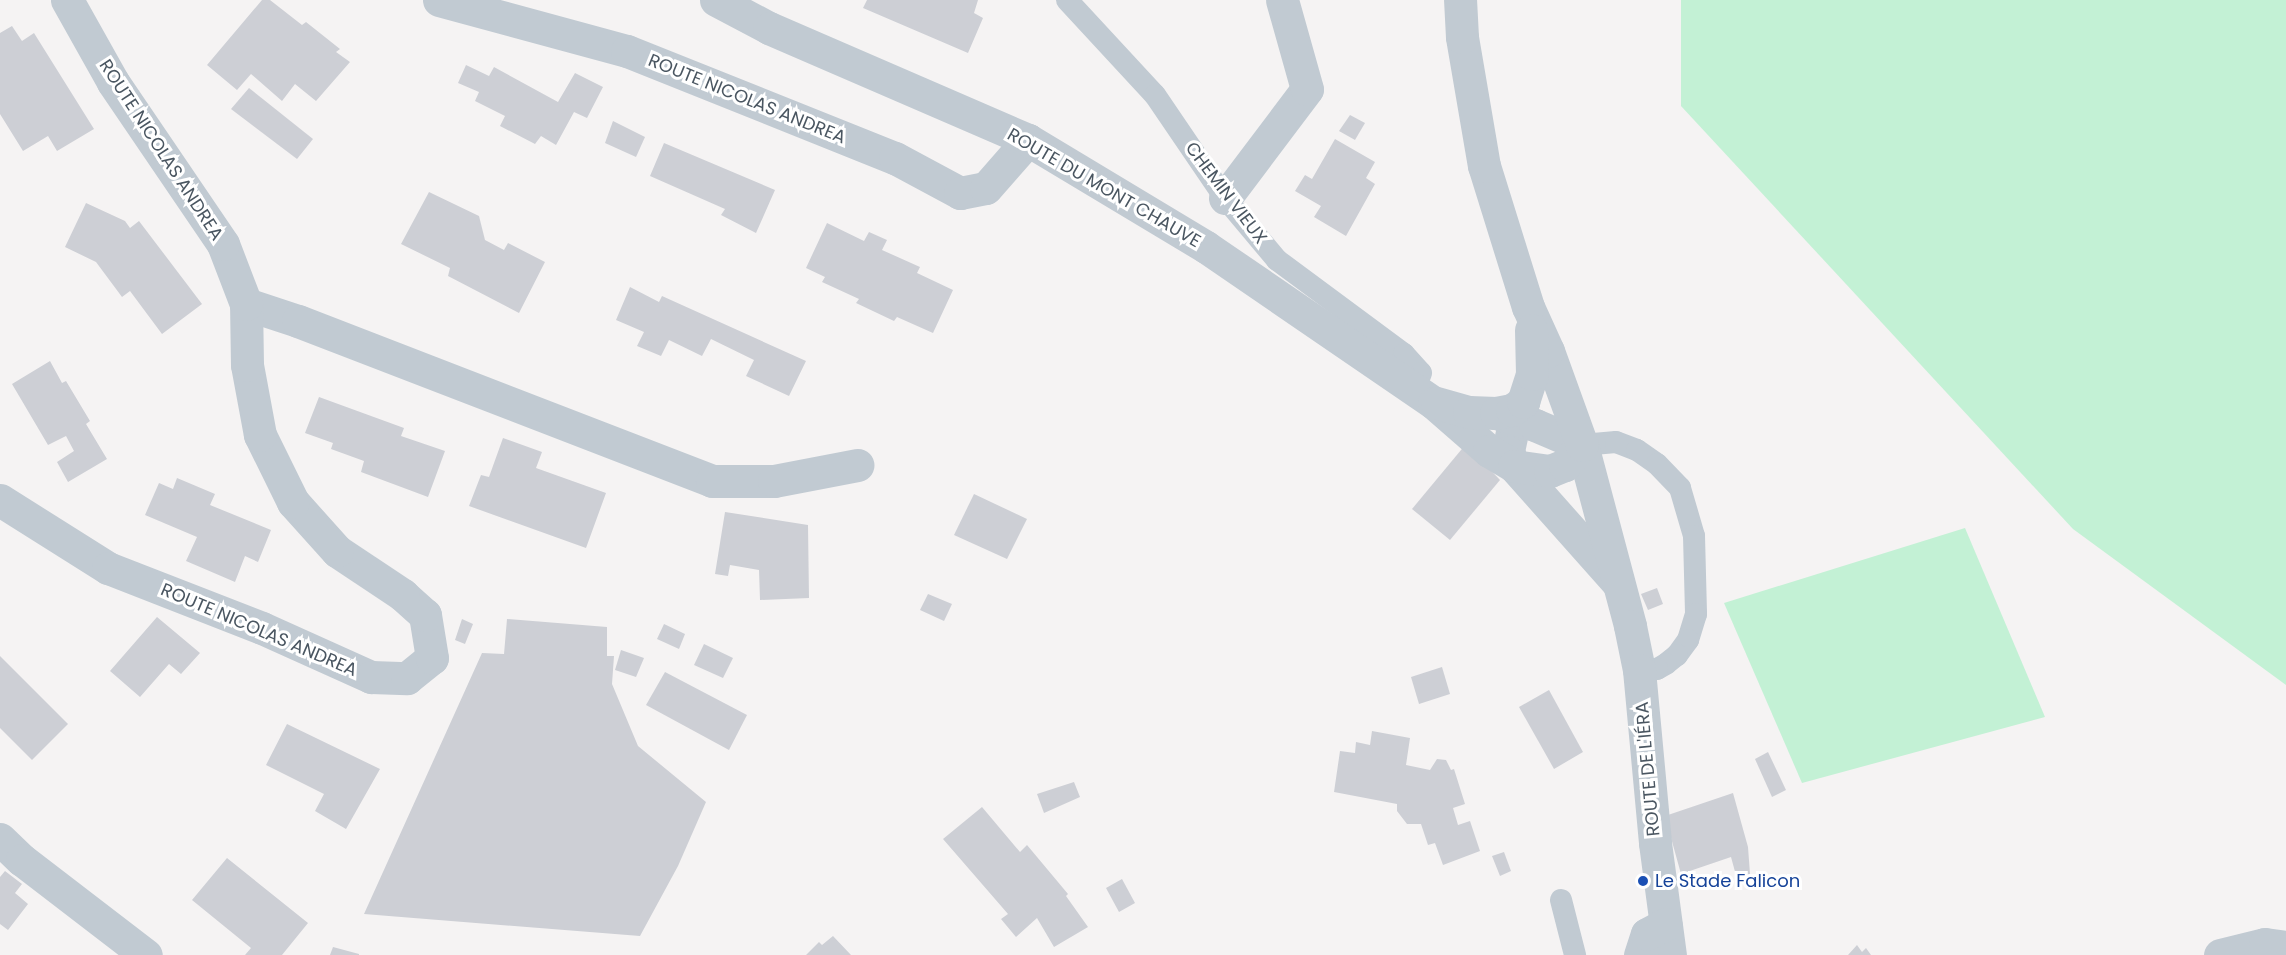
<!DOCTYPE html>
<meta charset="utf-8">
<style>
body{margin:0}
#map{position:relative;width:2286px;height:955px;overflow:hidden;background:#f5f3f3;font-family:Poppins,sans-serif}
div>[style]{position:absolute}
[style*='--x']{left:calc(var(--x)*1px);top:calc(var(--y)*1px);width:calc(var(--w)*1px);rotate:calc(var(--a)*1deg)}
.green>*{inset:0;background:#c3f1d5}
.building>*{inset:0;background:#cdcfd5}
.service>*{height:22px;margin:-11px;padding:0 11px;transform-origin:11px;border-radius:11px;background:#c1cad2}
.minor>*{height:33px;margin:-16.5px;padding:0 16.5px;transform-origin:16.5px;border-radius:16.5px;background:#c1cad2}
.tertiary>*{height:33px;margin:-16.5px;padding:0 16.5px;transform-origin:16.5px;border-radius:16.5px;background:#c1cad2}
.dots>*{width:16px;height:16px;translate:-50% -50%;box-sizing:border-box;border:3px solid #fff;border-radius:50%}
span{translate:-50% -50%;white-space:nowrap;text-align:center;line-height:1.15;-webkit-text-stroke:6px #fff;paint-order:stroke}
.street-label{font-size:18px;color:#4a5661}
.transit-label{font-size:18px;color:#164399}
.left{translate:0 -50%;text-align:left}
</style>
<div id="map">
<div class="green">
<div style="clip-path:polygon(1681px 0,2286px 0,2286px 685px,2073px 529px,1681px 106px)"></div>
<div style="clip-path:polygon(1965px 528px,2045px 717px,1802px 783px,1724px 603px)"></div>
</div>
<div class="building">
<div style="clip-path:polygon(262px 0,270px 0,302px 25px,306px 22px,340px 49px,336px 52px,350px 62px,316px 101px,295px 84px,282px 101px,251px 74px,237px 90px,207px 65px)"></div>
<div style="clip-path:polygon(867px 0,978px 0,974px 13px,983px 18px,968px 53px,863px 8px)"></div>
<div style="clip-path:polygon(12px 26px,22px 41px,34px 33px,94px 129px,57px 151px,48px 136px,23px 151px,0 114px,0 33px)"></div>
<div style="clip-path:polygon(466px 65px,489px 76px,494px 67px,558px 102px,575px 73px,603px 87px,587px 118px,574px 112px,556px 145px,541px 136px,535px 144px,500px 126px,505px 116px,475px 101px,479px 92px,458px 83px)"></div>
<div style="clip-path:polygon(249px 88px,313px 139px,297px 159px,231px 109px)"></div>
<div style="clip-path:polygon(1350px 115px,1365px 123px,1355px 140px,1339px 131px)"></div>
<div style="clip-path:polygon(613px 121px,645px 137px,636px 157px,605px 143px)"></div>
<div style="clip-path:polygon(1335px 139px,1375px 162px,1366px 178px,1375px 184px,1346px 236px,1314px 217px,1321px 206px,1295px 191px,1305px 175px,1312px 179px)"></div>
<div style="clip-path:polygon(664px 143px,775px 190px,756px 233px,721px 215px,725px 209px,650px 176px)"></div>
<div style="clip-path:polygon(429px 192px,479px 216px,485px 240px,504px 250px,508px 243px,545px 262px,519px 313px,448px 276px,450px 268px,401px 244px)"></div>
<div style="clip-path:polygon(86px 203px,125px 221px,130px 228px,139px 221px,202px 304px,162px 334px,130px 291px,122px 297px,96px 262px,65px 247px)"></div>
<div style="clip-path:polygon(827px 223px,864px 241px,869px 232px,887px 240px,882px 250px,920px 267px,917px 273px,953px 290px,933px 333px,897px 317px,894px 321px,856px 303px,859px 299px,822px 282px,825px 277px,806px 268px)"></div>
<div style="clip-path:polygon(630px 287px,659px 302px,662px 296px,806px 361px,789px 396px,746px 376px,754px 360px,711px 339px,702px 356px,669px 340px,661px 356px,637px 346px,644px 332px,616px 320px)"></div>
<div style="clip-path:polygon(50px 361px,62px 383px,66px 381px,90px 421px,86px 424px,107px 459px,68px 482px,57px 462px,74px 451px,66px 436px,48px 445px,12px 384px)"></div>
<div style="clip-path:polygon(319px 397px,404px 428px,401px 436px,445px 451px,428px 497px,361px 472px,364px 461px,331px 449px,333px 443px,305px 433px)"></div>
<div style="clip-path:polygon(503px 438px,542px 452px,536px 468px,606px 493px,586px 548px,469px 506px,481px 475px,489px 477px)"></div>
<div style="clip-path:polygon(1466px 444px,1500px 480px,1450px 540px,1412px 509px)"></div>
<div style="clip-path:polygon(177px 478px,215px 494px,210px 505px,271px 530px,258px 562px,245px 556px,235px 582px,186px 561px,197px 537px,145px 515px,159px 483px,173px 489px)"></div>
<div style="clip-path:polygon(974px 494px,1027px 519px,1007px 559px,954px 535px)"></div>
<div style="clip-path:polygon(725px 512px,808px 525px,809px 598px,760px 600px,759px 570px,730px 565px,728px 576px,715px 574px)"></div>
<div style="clip-path:polygon(1657px 588px,1663px 604px,1648px 610px,1641px 594px)"></div>
<div style="clip-path:polygon(928px 594px,952px 604px,944px 621px,920px 610px)"></div>
<div style="clip-path:polygon(157px 617px,200px 653px,181px 674px,169px 664px,140px 697px,110px 671px)"></div>
<div style="clip-path:polygon(462px 619px,473px 624px,465px 644px,455px 640px)"></div>
<div style="clip-path:polygon(507px 619px,607px 627px,607px 656px,614px 656px,612px 684px,638px 746px,706px 802px,678px 866px,640px 936px,364px 914px,482px 653px,504px 654px)"></div>
<div style="clip-path:polygon(664px 624px,685px 634px,679px 649px,657px 639px)"></div>
<div style="clip-path:polygon(704px 644px,733px 658px,723px 678px,694px 665px)"></div>
<div style="clip-path:polygon(621px 650px,644px 658px,636px 677px,615px 670px)"></div>
<div style="clip-path:polygon(0 656px,68px 724px,32px 760px,0 728px)"></div>
<div style="clip-path:polygon(1442px 667px,1450px 694px,1419px 704px,1411px 677px)"></div>
<div style="clip-path:polygon(665px 672px,747px 715px,729px 750px,646px 705px)"></div>
<div style="clip-path:polygon(1549px 690px,1583px 752px,1554px 769px,1519px 707px)"></div>
<div style="clip-path:polygon(287px 724px,380px 769px,346px 829px,315px 811px,324px 794px,266px 765px)"></div>
<div style="clip-path:polygon(1372px 731px,1410px 738px,1406px 765px,1430px 770px,1437px 759px,1446px 760px,1451px 770px,1454px 769px,1465px 804px,1453px 808px,1458px 825px,1470px 821px,1480px 851px,1443px 865px,1435px 843px,1428px 845px,1421px 824px,1407px 824px,1397px 811px,1397px 804px,1334px 792px,1340px 751px,1355px 753px,1356px 742px,1370px 745px)"></div>
<div style="clip-path:polygon(1768px 752px,1786px 790px,1772px 797px,1755px 759px)"></div>
<div style="clip-path:polygon(1074px 782px,1080px 797px,1044px 813px,1037px 794px)"></div>
<div style="clip-path:polygon(1733px 793px,1748px 847px,1750px 874px,1737px 879px,1731px 857px,1681px 874px,1665px 816px)"></div>
<div style="clip-path:polygon(982px 807px,1020px 852px,1027px 845px,1068px 894px,1066px 896px,1088px 927px,1054px 947px,1037px 918px,1016px 937px,1001px 919px,1008px 914px,943px 839px)"></div>
<div style="clip-path:polygon(1504px 852px,1511px 871px,1500px 876px,1492px 856px)"></div>
<div style="clip-path:polygon(227px 858px,308px 923px,282px 955px,245px 955px,251px 948px,192px 900px)"></div>
<div style="clip-path:polygon(5px 871px,22px 884px,15px 893px,28px 904px,8px 930px,0 924px,0 877px)"></div>
<div style="clip-path:polygon(1122px 879px,1135px 903px,1119px 912px,1106px 888px)"></div>
<div style="clip-path:polygon(833px 936px,851px 955px,806px 955px,819px 942px,822px 945px)"></div>
<div style="clip-path:polygon(1857px 945px,1862px 952px,1866px 948px,1871px 955px,1848px 955px)"></div>
<div style="clip-path:polygon(333px 947px,359px 954px,359px 955px,330px 955px)"></div>
</div>
<div class="service">
<div style="--x:1067;--y:0;--w:129;--a:47.2"></div>
<div style="--x:1155;--y:95;--w:125;--a:55.8"></div>
<div style="--x:1225;--y:198;--w:81;--a:50"></div>
<div style="--x:1277;--y:260;--w:158;--a:36.5"></div>
<div style="--x:1404;--y:354;--w:25;--a:48"></div>
<div style="--x:1421;--y:373;--w:19;--a:111"></div>
<div style="--x:1582;--y:445;--w:34;--a:-5"></div>
<div style="--x:1616;--y:442;--w:22;--a:21"></div>
<div style="--x:1637;--y:450;--w:24;--a:35"></div>
<div style="--x:1657;--y:464;--w:33;--a:46"></div>
<div style="--x:1680;--y:488;--w:50;--a:73.7"></div>
<div style="--x:1694;--y:536;--w:78;--a:88.5"></div>
<div style="--x:1696;--y:614;--w:27;--a:107"></div>
<div style="--x:1688;--y:640;--w:19;--a:126"></div>
<div style="--x:1677;--y:655;--w:14;--a:141"></div>
<div style="--x:1666;--y:664;--w:10;--a:151"></div>
<div style="--x:1657;--y:669;--w:18;--a:177"></div>
<div style="--x:1561;--y:900;--w:57;--a:75.7"></div>
</div>
<div class="minor">
<div style="--x:439;--y:0;--w:195;--a:15.2"></div>
<div style="--x:627;--y:51;--w:289;--a:21.8"></div>
<div style="--x:895;--y:158;--w:74;--a:28.3"></div>
<div style="--x:960;--y:193;--w:26;--a:-11"></div>
<div style="--x:986;--y:188;--w:64;--a:-48.8"></div>
<div style="--x:1225;--y:198;--w:136;--a:-53"></div>
<div style="--x:1307;--y:89;--w:92;--a:-105.7"></div>
<div style="--x:246;--y:304;--w:55;--a:18.1"></div>
<div style="--x:298;--y:321;--w:444;--a:21.1"></div>
<div style="--x:712;--y:481;--w:62;--a:0"></div>
<div style="--x:774;--y:481;--w:85;--a:-10.9"></div>
<div style="--x:1523;--y:402;--w:18;--a:117"></div>
<div style="--x:1515;--y:418;--w:35;--a:102"></div>
<div style="--x:1508;--y:452;--w:15;--a:67"></div>
<div style="--x:1514;--y:466;--w:154;--a:48.4"></div>
<div style="--x:1496;--y:413;--w:41;--a:17.1"></div>
<div style="--x:1535;--y:425;--w:51;--a:23.1"></div>
<div style="--x:1582;--y:445;--w:187;--a:75.1"></div>
<div style="--x:1630;--y:626;--w:45;--a:78.4"></div>
<div style="--x:1639;--y:670;--w:174;--a:84.7"></div>
<div style="--x:1655;--y:843;--w:113;--a:82.4"></div>
<div style="--x:0;--y:500;--w:128;--a:32.2"></div>
<div style="--x:108;--y:568;--w:165;--a:21.3"></div>
<div style="--x:262;--y:628;--w:120;--a:24.2"></div>
<div style="--x:371;--y:677;--w:36;--a:2"></div>
<div style="--x:407;--y:678;--w:32;--a:-39"></div>
<div style="--x:432;--y:658;--w:44;--a:-99.2"></div>
<div style="--x:425;--y:615;--w:30;--a:-138"></div>
<div style="--x:403;--y:595;--w:79;--a:-146.3"></div>
<div style="--x:337;--y:551;--w:66;--a:-131.9"></div>
<div style="--x:293;--y:502;--w:75;--a:-116.2"></div>
<div style="--x:260;--y:435;--w:71;--a:-100.5"></div>
<div style="--x:247;--y:365;--w:61;--a:-90.9"></div>
<div style="--x:246;--y:304;--w:64;--a:-111"></div>
<div style="--x:223;--y:244;--w:196;--a:-124.2"></div>
<div style="--x:113;--y:82;--w:94;--a:-119.3"></div>
<div style="--x:0;--y:839;--w:30;--a:44"></div>
<div style="--x:22;--y:860;--w:156;--a:37.5"></div>
<div style="--x:1640;--y:955;--w:22;--a:-72"></div>
<div style="--x:1647;--y:934;--w:21;--a:-28"></div>
<div style="--x:2220;--y:955;--w:46;--a:-13.7"></div>
<div style="--x:2265;--y:944;--w:21;--a:8"></div>
</div>
<div class="tertiary">
<div style="--x:716;--y:0;--w:60;--a:27.8"></div>
<div style="--x:769;--y:28;--w:282;--a:23.4"></div>
<div style="--x:1028;--y:140;--w:208;--a:31"></div>
<div style="--x:1206;--y:247;--w:276;--a:34.4"></div>
<div style="--x:1434;--y:403;--w:73;--a:41.1"></div>
<div style="--x:1489;--y:451;--w:29;--a:31"></div>
<div style="--x:1514;--y:466;--w:36;--a:8"></div>
<div style="--x:1550;--y:471;--w:16;--a:-22"></div>
<div style="--x:1565;--y:465;--w:26;--a:-50"></div>
<div style="--x:1582;--y:445;--w:100;--a:-109.9"></div>
<div style="--x:1548;--y:351;--w:48;--a:-114.4"></div>
<div style="--x:1528;--y:307;--w:148;--a:-107.3"></div>
<div style="--x:1484;--y:166;--w:131;--a:-99.7"></div>
<div style="--x:1462;--y:37;--w:37;--a:-93"></div>
<div style="--x:1437;--y:403;--w:33;--a:16"></div>
<div style="--x:1469;--y:412;--w:27;--a:2"></div>
<div style="--x:1496;--y:413;--w:16;--a:-11"></div>
<div style="--x:1512;--y:410;--w:14;--a:-36"></div>
<div style="--x:1523;--y:402;--w:29;--a:-72"></div>
<div style="--x:1532;--y:374;--w:44;--a:-91.3"></div>
</div>
<div class="dots">
<div style="left:1643px;top:881px;background:#1a4fb4"></div>
</div>
<div class="street-label">
<span style="left:747px;top:99px;rotate:22deg">ROUTE NICOLAS ANDREA</span>
<span style="left:161px;top:150px;rotate:57deg">ROUTE NICOLAS ANDREA</span>
<span style="left:1104px;top:188px;rotate:30deg">ROUTE DU MONT CHAUVE</span>
<span style="left:1226px;top:193px;rotate:53deg">CHEMIN VIEUX</span>
<span style="left:259px;top:630px;rotate:23deg">ROUTE NICOLAS ANDREA</span>
<span style="left:1648px;top:769px;rotate:-95deg">ROUTE DE L'IÉRA</span>
</div>
<div class="transit-label">
<span class="left" style="left:1655px;top:881px">Le Stade Falicon</span>
</div>
</div>
